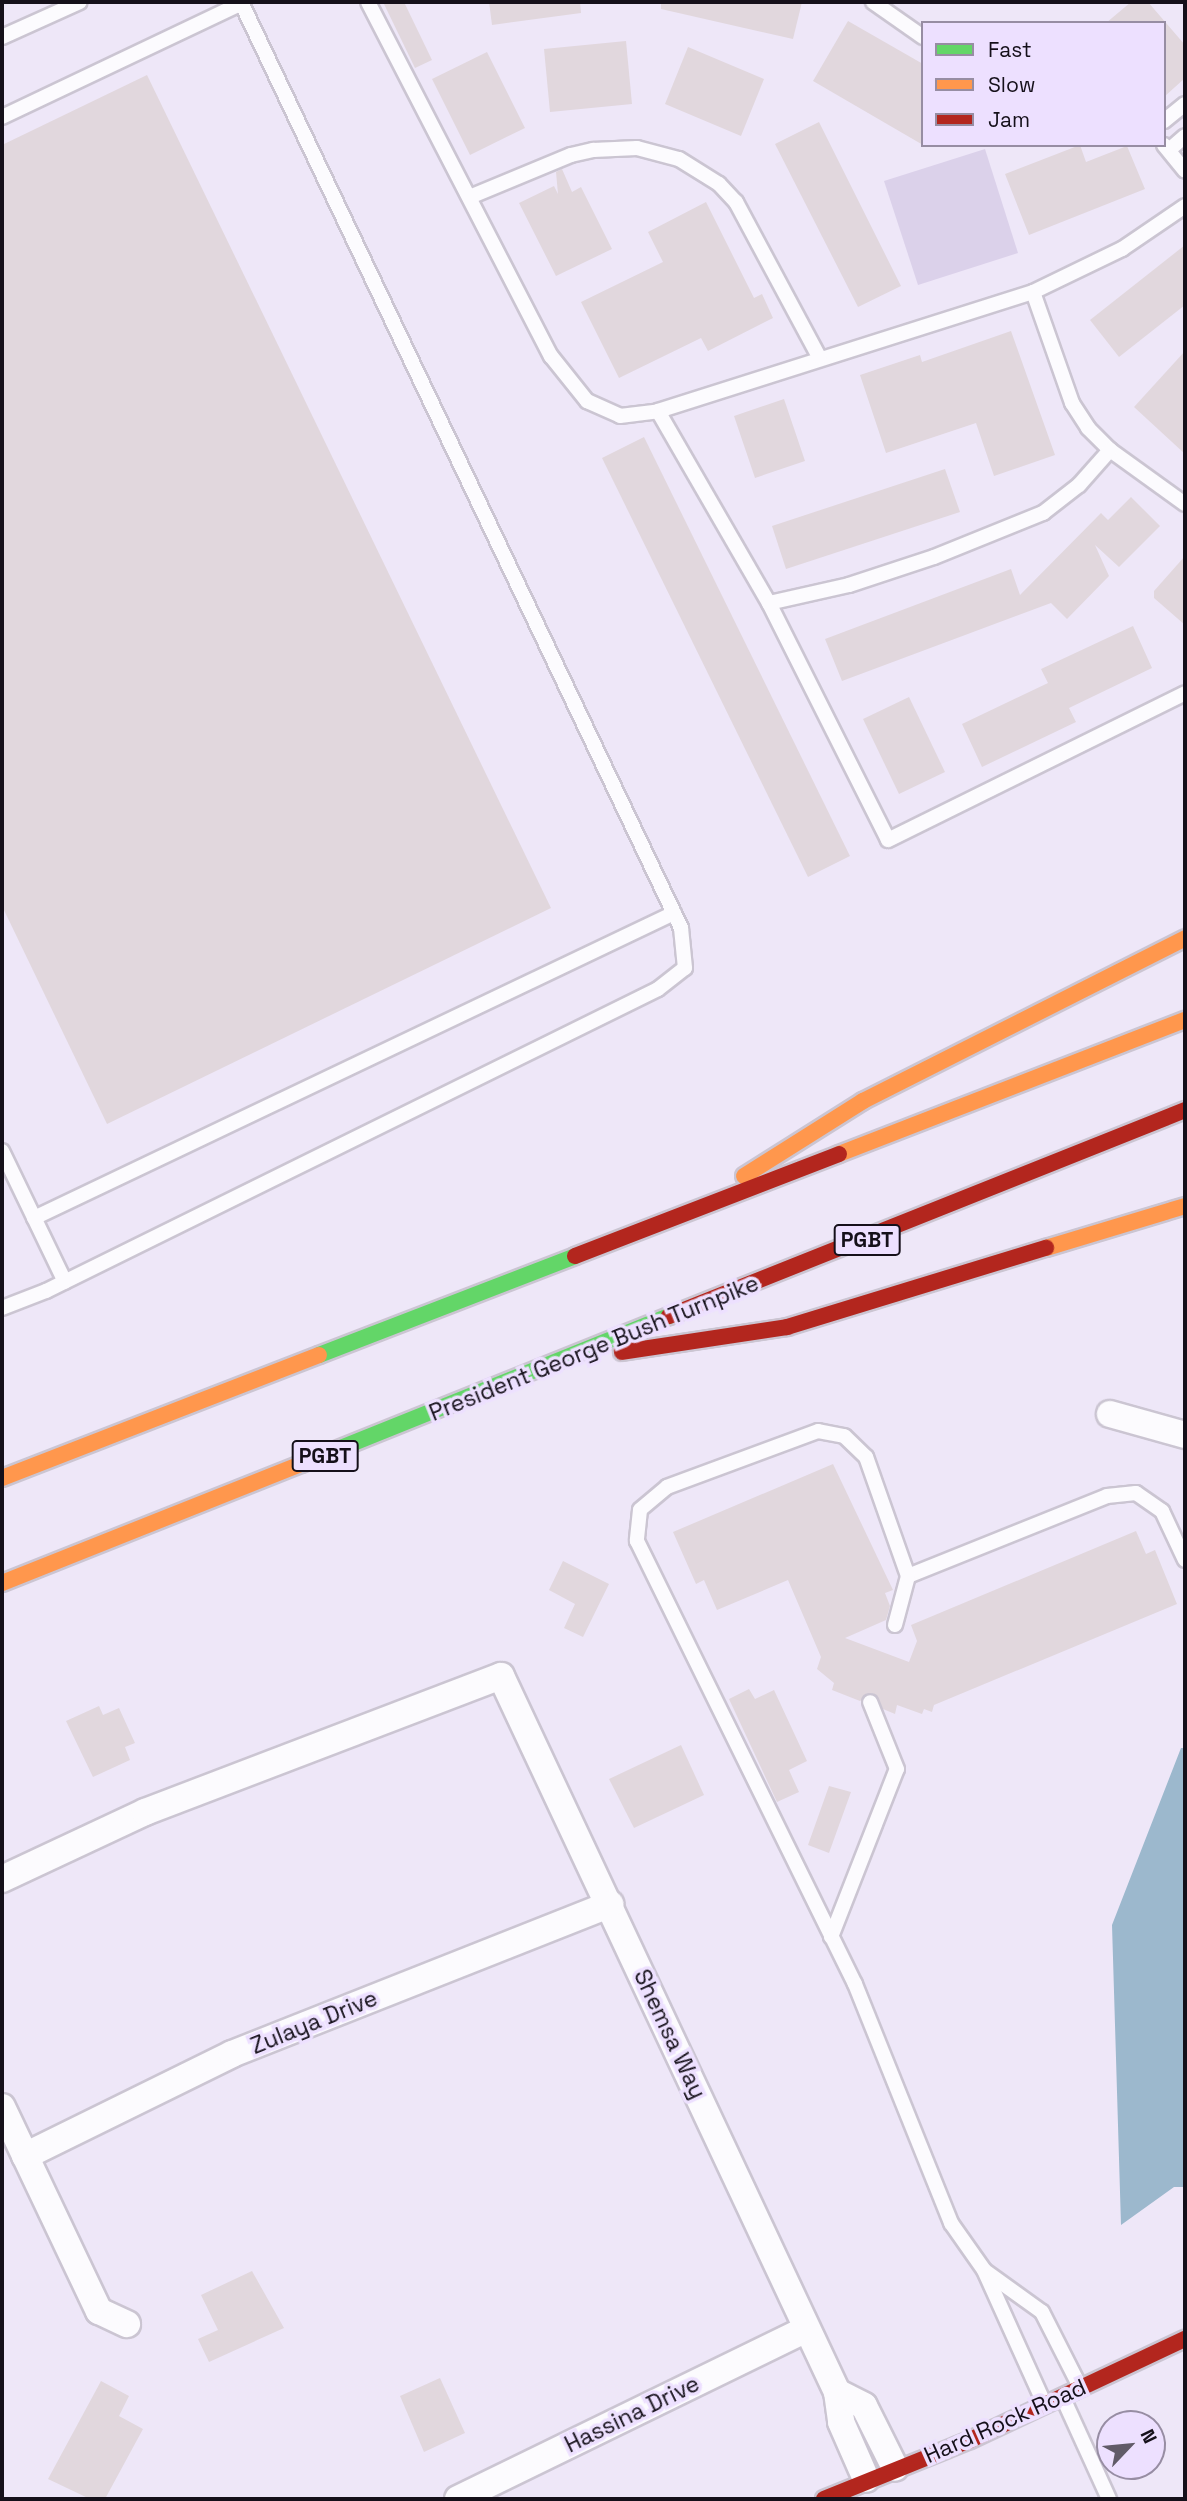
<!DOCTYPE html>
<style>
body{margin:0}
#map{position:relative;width:1187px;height:2501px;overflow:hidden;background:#eee7f8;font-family:"Space Grotesk",sans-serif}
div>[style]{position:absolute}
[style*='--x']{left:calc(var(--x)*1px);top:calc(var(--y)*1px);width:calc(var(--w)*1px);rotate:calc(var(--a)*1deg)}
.green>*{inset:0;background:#dbd1ea}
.water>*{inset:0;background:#9cb8cd}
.building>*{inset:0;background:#e1d7dd}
.roads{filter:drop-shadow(2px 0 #cbc5d2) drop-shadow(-2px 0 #cbc5d2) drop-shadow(0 2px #cbc5d2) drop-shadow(0 -2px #cbc5d2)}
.lane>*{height:14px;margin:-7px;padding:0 7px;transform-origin:7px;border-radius:7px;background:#fcfbfe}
.street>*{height:26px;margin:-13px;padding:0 13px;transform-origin:13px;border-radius:13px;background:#fcfbfe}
.fast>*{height:16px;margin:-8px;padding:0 8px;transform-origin:8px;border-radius:8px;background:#63d668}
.slow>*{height:16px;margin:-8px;padding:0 8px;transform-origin:8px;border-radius:8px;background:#ff974d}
.jam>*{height:16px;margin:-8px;padding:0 8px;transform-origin:8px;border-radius:8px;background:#b3261e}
span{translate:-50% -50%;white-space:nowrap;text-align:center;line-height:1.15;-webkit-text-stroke:7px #ede0ff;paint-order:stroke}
.shield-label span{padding:2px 5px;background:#ede0ff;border:2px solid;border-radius:5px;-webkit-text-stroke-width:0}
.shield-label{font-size:21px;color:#15101a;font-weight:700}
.street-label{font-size:23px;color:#15101a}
.frame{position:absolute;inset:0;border:4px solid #15101a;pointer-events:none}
.legend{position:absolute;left:921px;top:21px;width:245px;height:126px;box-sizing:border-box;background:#ede0ff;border:2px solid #978da3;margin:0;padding:9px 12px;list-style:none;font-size:21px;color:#15101a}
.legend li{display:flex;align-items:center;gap:14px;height:35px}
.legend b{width:35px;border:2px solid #978da3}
.north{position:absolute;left:1096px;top:2410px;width:70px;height:70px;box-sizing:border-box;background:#ede0ff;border:2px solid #978da3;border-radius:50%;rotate:64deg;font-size:19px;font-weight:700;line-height:28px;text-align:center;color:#15101a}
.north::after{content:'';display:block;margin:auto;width:24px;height:32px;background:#615b68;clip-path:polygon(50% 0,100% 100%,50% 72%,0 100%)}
</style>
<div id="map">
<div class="green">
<div style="clip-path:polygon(985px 149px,1018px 253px,918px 285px,884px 181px)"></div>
</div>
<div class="water">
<div style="clip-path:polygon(1181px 1748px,1185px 1748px,1185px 2187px,1174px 2187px,1121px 2225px,1112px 1925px)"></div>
</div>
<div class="building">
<div style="clip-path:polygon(383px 2px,404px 2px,432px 60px,415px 68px)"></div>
<div style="clip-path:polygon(489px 2px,580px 2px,581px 13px,492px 25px)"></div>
<div style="clip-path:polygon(661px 2px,802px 2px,793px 39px,661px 9px)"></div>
<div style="clip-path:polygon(1131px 2px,1148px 2px,1185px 45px,1185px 78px,1164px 97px,1164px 23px,1106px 23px)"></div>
<div style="clip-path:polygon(848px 21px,923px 64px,923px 145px,813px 81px)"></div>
<div style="clip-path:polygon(626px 41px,632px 104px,550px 112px,544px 49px)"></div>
<div style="clip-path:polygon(688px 47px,764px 79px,741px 136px,665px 104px)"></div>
<div style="clip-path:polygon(487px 52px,525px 128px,470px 155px,432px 79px)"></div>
<div style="clip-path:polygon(147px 75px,551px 908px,107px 1124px,2px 906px,2px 145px)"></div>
<div style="clip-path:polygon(819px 122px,901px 286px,858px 307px,775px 144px)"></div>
<div style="clip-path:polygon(1080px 145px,1086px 162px,1127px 146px,1145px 189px,1029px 235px,1005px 174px)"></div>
<div style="clip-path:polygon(562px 169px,572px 192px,581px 187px,612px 249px,556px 276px,519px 203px,554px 186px,558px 194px,556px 172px)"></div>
<div style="clip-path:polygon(706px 202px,754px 298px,762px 294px,773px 318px,708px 351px,701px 338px,619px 378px,581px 302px,663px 262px,648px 232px)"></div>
<div style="clip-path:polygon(1185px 245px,1185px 305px,1119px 357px,1090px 320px)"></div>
<div style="clip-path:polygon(1011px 331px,1055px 455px,994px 476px,976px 423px,886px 453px,860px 375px,920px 355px,922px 362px)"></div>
<div style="clip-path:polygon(1185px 351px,1185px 454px,1134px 407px)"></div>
<div style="clip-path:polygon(784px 399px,805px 461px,755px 478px,734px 416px)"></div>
<div style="clip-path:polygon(644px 437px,850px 856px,808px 877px,602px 458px)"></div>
<div style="clip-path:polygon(945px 469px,960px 512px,786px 569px,772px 526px)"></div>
<div style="clip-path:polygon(1131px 497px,1160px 526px,1119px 567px,1095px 545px,1109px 576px,1067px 619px,1051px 603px,842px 681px,825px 639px,1011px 569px,1020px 595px,1101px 513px,1108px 520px)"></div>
<div style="clip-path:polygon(1185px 556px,1185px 625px,1154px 598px,1154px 591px)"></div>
<div style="clip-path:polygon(1133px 626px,1152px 668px,1069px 708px,1076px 722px,982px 767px,962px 724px,1048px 683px,1041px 669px)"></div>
<div style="clip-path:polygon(909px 697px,945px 772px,899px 794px,863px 719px)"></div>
<div style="clip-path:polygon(833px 1464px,893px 1590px,885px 1593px,890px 1606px,886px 1620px,845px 1638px,909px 1662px,917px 1641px,911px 1625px,1136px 1531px,1146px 1554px,1155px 1550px,1177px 1604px,934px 1705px,932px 1712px,924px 1709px,922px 1714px,897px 1705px,895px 1714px,883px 1709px,872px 1693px,860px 1701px,832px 1690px,834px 1683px,817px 1669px,821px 1657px,788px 1580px,717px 1610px,704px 1580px,696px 1584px,673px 1532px)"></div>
<div style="clip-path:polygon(563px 1561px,609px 1584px,583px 1637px,564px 1628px,575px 1604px,549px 1590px)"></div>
<div style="clip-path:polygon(749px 1689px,755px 1699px,774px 1690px,807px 1761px,789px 1770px,799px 1792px,777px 1802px,729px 1699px)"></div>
<div style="clip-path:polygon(99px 1706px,103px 1715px,119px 1708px,135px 1743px,125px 1747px,130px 1760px,93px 1777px,66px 1721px)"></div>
<div style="clip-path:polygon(681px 1745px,704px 1795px,634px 1828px,609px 1779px)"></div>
<div style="clip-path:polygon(829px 1786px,851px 1792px,829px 1853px,808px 1845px)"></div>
<div style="clip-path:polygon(252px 2271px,284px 2328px,209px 2362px,198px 2339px,218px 2330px,201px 2295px)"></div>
<div style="clip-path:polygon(440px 2378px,465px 2433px,424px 2452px,400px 2396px)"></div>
<div style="clip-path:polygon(101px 2381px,129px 2396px,119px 2416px,143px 2429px,105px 2499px,90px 2499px,48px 2479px)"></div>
</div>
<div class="roads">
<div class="lane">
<div style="--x:368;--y:2;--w:399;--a:62.7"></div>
<div style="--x:551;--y:356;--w:58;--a:51.3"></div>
<div style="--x:587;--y:401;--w:36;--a:24"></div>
<div style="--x:620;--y:416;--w:38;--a:-7"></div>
<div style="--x:658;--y:411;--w:393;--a:-17.6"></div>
<div style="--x:1033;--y:292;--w:99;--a:-25.8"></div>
<div style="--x:1122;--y:249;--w:76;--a:-34.3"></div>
<div style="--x:873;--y:2;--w:61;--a:35"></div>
<div style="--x:2;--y:37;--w:85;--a:-24.2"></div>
<div style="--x:2;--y:117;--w:266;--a:-25.4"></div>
<div style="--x:1164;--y:121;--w:27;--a:-39"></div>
<div style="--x:1164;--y:145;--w:33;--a:51"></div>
<div style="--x:1169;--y:150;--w:21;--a:-41"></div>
<div style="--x:472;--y:196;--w:107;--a:-22.5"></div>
<div style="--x:571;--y:155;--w:23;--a:-13"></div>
<div style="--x:593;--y:150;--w:44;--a:-2.6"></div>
<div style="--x:637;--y:148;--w:43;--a:14.7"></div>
<div style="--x:679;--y:159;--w:47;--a:32"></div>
<div style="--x:719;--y:184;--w:25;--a:47"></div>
<div style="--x:736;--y:202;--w:176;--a:61.8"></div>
<div style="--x:1033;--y:292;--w:118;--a:70.6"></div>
<div style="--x:1072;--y:403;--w:30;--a:57"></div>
<div style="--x:1088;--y:428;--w:31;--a:45"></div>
<div style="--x:1110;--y:450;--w:92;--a:35.8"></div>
<div style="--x:658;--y:411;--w:222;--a:60"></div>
<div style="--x:769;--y:603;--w:265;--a:63.3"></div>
<div style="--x:888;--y:840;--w:331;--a:-26.3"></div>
<div style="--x:769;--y:603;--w:82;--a:-12.7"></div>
<div style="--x:849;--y:585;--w:89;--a:-18.2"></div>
<div style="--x:934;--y:557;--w:118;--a:-22"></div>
<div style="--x:1043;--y:513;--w:46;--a:-37.9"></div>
<div style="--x:1079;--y:485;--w:47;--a:-48.5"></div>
<div style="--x:2;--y:1151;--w:145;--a:64.3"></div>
<div style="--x:34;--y:1218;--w:709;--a:-25.48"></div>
<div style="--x:2;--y:1308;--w:47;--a:-21.1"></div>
<div style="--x:46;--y:1291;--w:682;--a:-26.26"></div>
<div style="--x:658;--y:989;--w:34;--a:-38"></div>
<div style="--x:685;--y:968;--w:40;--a:-95.7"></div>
<div style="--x:681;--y:928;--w:1025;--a:-115.42"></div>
<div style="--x:908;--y:1576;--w:214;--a:-21.9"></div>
<div style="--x:1107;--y:1496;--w:29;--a:-6"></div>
<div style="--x:1136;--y:1493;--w:32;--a:35"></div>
<div style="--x:1162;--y:1511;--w:54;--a:64.9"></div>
<div style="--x:895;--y:1625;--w:51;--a:-75.1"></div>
<div style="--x:908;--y:1576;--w:126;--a:-109.4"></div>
<div style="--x:866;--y:1457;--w:30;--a:-136"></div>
<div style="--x:844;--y:1436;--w:26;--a:-169"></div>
<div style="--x:818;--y:1431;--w:161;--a:159.7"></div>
<div style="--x:667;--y:1487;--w:35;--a:140"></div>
<div style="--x:640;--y:1510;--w:31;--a:96"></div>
<div style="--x:637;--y:1541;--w:494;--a:63.8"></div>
<div style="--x:855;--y:1984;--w:258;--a:68.1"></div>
<div style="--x:951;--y:2223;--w:57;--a:54.9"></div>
<div style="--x:984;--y:2270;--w:146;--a:65.7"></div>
<div style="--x:831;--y:1937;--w:180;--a:-68.6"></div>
<div style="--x:897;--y:1769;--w:72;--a:-111.9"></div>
<div style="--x:985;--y:2271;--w:70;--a:35.7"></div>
<div style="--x:1042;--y:2312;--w:84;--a:63.1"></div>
<div style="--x:1063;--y:2398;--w:111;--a:65.5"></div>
</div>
<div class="street">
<div style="--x:1110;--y:1414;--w:78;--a:15.6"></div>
<div style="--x:2;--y:1879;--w:158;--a:-25.1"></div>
<div style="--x:145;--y:1812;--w:381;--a:-20.9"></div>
<div style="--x:501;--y:1676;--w:791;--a:64.86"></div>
<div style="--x:837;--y:2392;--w:30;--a:82"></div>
<div style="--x:841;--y:2422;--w:62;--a:66.3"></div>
<div style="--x:2;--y:2107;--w:226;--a:64.6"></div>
<div style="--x:99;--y:2311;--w:31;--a:25"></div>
<div style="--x:25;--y:2156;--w:231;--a:-26.2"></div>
<div style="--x:232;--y:2054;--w:407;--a:-21.6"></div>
<div style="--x:837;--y:2392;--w:30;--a:27"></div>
<div style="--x:864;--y:2406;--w:69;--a:63.4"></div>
<div style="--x:458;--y:2499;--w:387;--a:-26"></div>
</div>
<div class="fast">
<div style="--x:319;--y:1355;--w:274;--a:-21.1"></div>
<div style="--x:301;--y:1464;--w:397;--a:-21.9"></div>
</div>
<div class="slow">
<div style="--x:839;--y:1154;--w:371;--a:-21.2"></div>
<div style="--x:744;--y:1176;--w:141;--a:-32.2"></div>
<div style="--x:863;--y:1101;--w:361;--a:-26.8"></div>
<div style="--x:1046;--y:1248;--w:145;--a:-16.8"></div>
<div style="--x:2;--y:1478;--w:340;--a:-21.2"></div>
<div style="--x:2;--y:1583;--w:322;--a:-21.7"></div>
</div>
<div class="jam">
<div style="--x:575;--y:1256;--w:283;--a:-21.1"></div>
<div style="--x:669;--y:1316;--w:556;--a:-21.76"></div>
<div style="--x:622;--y:1352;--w:167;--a:-8.6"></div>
<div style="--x:787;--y:1327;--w:271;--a:-17"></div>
<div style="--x:824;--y:2499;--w:157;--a:-22"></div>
<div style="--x:970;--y:2440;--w:238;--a:-25.2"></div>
</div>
</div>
<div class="shield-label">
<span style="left:867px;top:1240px">PGBT</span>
<span style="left:325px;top:1456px">PGBT</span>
</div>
<div class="street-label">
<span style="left:594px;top:1348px;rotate:-22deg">President George Bush Turnpike</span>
<span style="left:314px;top:2022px;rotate:-22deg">Zulaya Drive</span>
<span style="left:670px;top:2034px;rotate:65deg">Shemsa Way</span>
<span style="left:632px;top:2414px;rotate:-26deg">Hassina Drive</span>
<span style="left:1005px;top:2421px;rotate:-24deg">Hard Rock Road</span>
</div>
<div class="frame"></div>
<ul class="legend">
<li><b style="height:9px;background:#63d668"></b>Fast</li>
<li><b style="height:9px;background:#ff974d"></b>Slow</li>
<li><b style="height:9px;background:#b3261e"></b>Jam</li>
</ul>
<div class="north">N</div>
</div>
